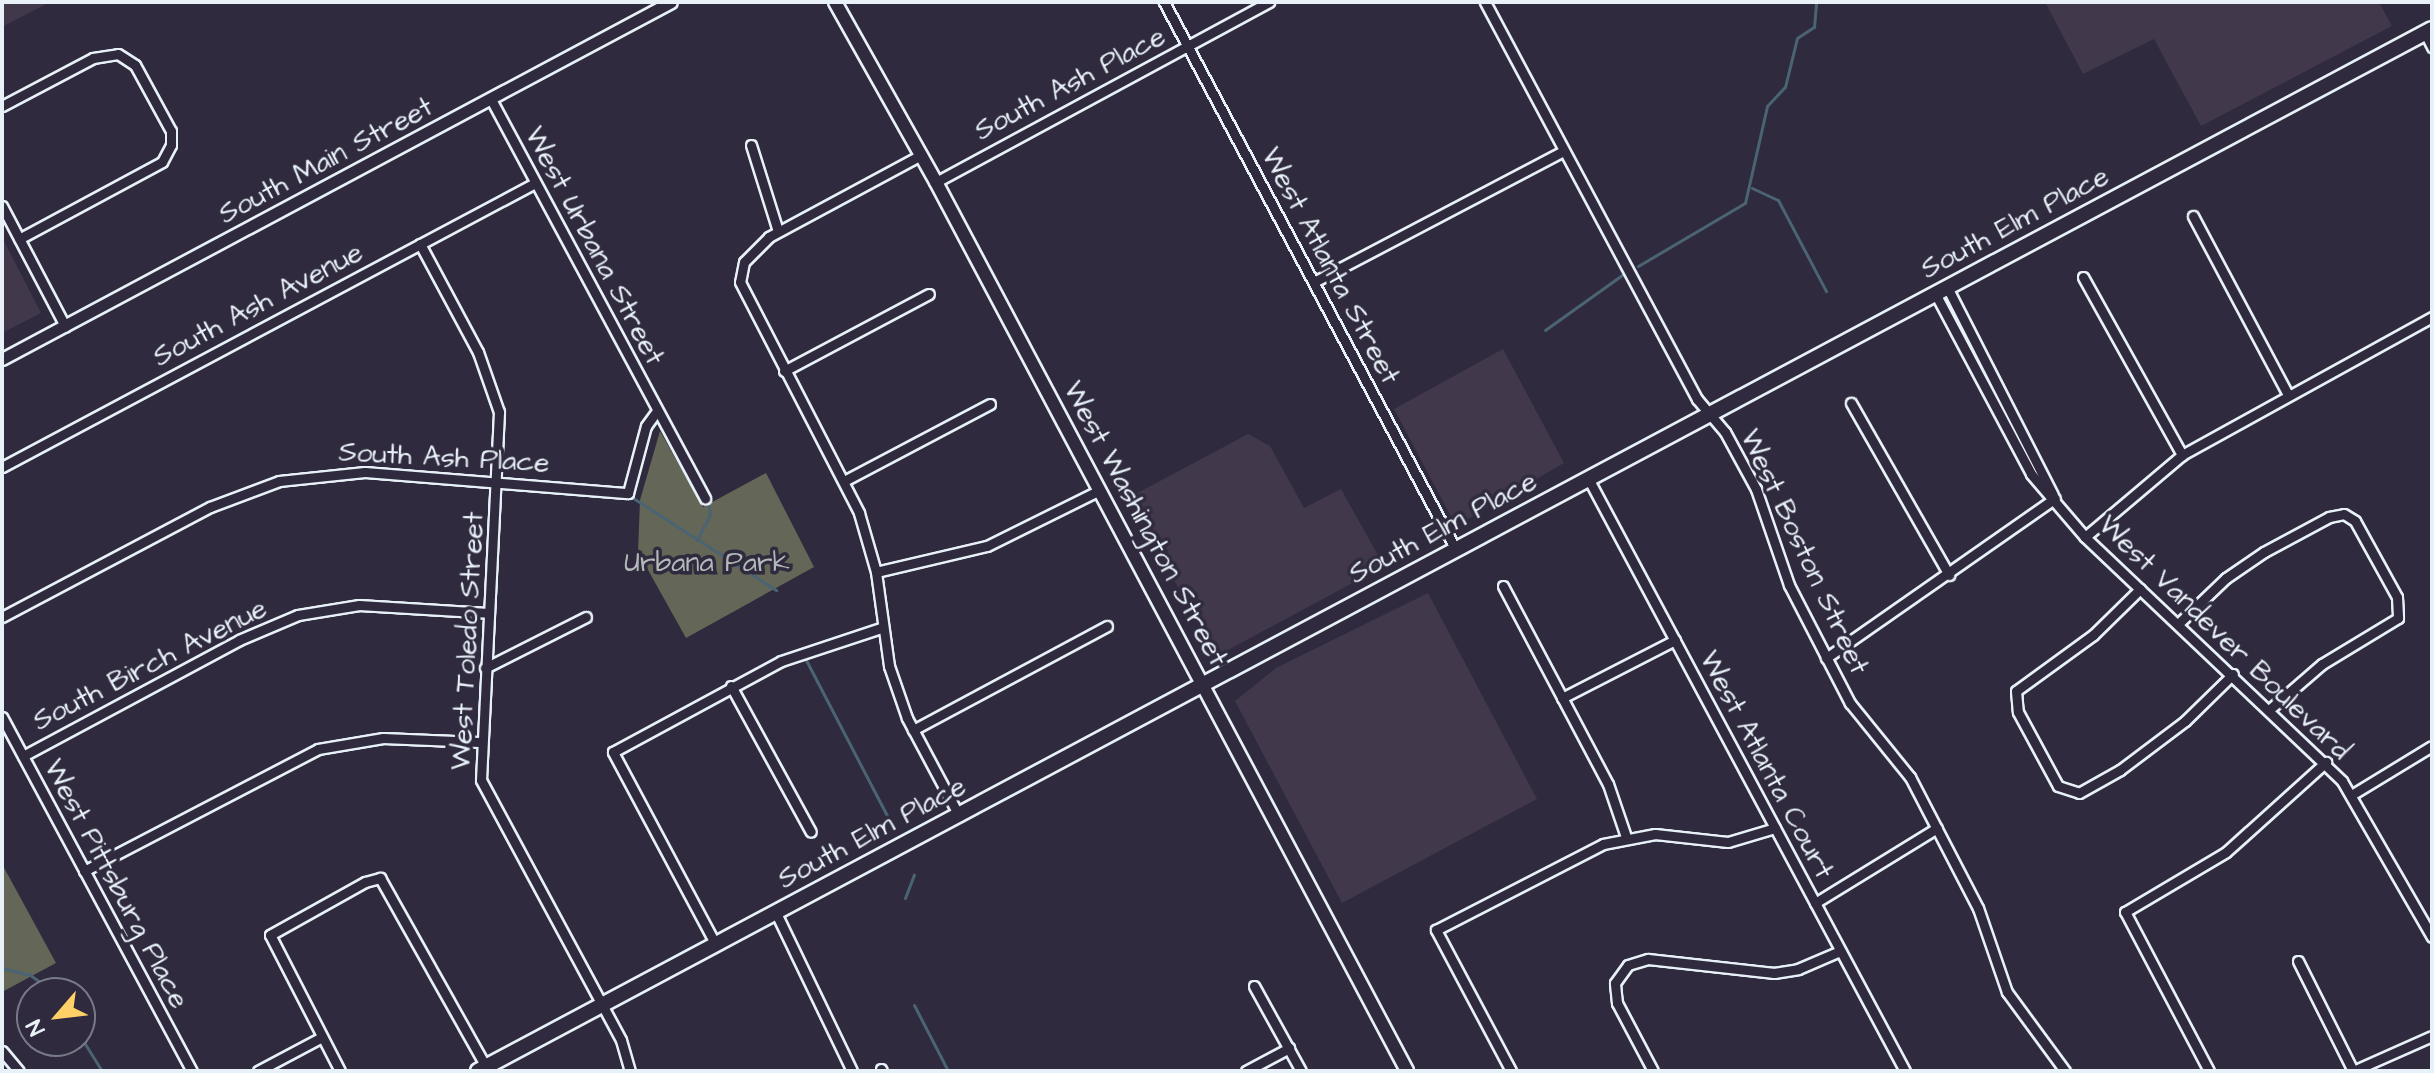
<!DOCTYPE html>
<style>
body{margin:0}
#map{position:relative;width:2434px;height:1073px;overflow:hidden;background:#2f2a3d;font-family:"Architects Daughter",sans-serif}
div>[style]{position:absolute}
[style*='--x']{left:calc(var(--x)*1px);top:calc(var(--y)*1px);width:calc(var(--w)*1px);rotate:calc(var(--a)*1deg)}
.built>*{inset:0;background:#41384c}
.green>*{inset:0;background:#646657}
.stream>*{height:3px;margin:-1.5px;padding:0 1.5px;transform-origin:1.5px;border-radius:1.5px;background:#4b6473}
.roads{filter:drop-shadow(2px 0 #e8f1f8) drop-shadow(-2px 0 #e8f1f8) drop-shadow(0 2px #e8f1f8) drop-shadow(0 -2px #e8f1f8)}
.minor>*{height:9px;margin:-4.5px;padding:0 4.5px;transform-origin:4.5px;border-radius:4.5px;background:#2f2a3d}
.tertiary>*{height:11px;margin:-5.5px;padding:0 5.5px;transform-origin:5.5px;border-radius:5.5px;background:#2f2a3d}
.secondary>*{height:12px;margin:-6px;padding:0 6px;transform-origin:6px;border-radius:6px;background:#2f2a3d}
.primary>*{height:14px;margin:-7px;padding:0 7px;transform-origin:7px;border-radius:7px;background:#2f2a3d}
span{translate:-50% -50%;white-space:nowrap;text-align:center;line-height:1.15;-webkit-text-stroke:7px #2f2a3d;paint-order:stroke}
.street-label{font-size:28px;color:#e8f1f8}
.park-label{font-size:28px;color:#b3b9b8}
.frame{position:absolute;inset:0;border:4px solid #e8f1f8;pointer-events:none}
.north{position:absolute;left:16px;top:977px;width:80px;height:80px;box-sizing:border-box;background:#2f2a3d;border:2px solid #797a88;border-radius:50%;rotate:242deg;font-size:22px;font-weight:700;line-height:32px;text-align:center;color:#e8f1f8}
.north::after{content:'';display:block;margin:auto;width:28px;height:36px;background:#ffd166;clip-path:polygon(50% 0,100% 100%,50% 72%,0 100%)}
</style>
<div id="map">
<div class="built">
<div style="clip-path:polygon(2px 2px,50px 2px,2px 27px)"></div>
<div style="clip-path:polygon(2045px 2px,2379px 2px,2392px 26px,2201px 126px,2154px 39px,2083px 74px)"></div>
<div style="clip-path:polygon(2px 237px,41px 313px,2px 333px)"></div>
<div style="clip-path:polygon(1503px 349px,1564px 463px,1456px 526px,1394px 409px)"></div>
<div style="clip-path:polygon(1248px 434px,1270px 446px,1304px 508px,1341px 489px,1384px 566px,1215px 657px,1130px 497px)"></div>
<div style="clip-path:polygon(1428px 593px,1537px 799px,1342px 903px,1235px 701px,1276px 668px)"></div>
</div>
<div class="green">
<div style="clip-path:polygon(660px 431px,703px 507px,766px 473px,814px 567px,686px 638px,638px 552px,640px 500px)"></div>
<div style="clip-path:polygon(2px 864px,56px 963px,2px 992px)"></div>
</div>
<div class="stream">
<div style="--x:1752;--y:188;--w:29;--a:25"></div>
<div style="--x:1778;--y:200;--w:103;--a:62.2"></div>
<div style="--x:1638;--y:266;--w:124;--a:-30.5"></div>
<div style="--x:1745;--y:203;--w:99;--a:-77.2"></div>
<div style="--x:1767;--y:106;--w:26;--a:-47"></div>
<div style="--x:1785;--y:87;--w:50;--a:-76.2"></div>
<div style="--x:1797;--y:38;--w:20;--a:-33"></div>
<div style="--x:1814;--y:27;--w:25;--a:-85"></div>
<div style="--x:1545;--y:330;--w:95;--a:-35.5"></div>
<div style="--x:630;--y:496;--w:174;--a:32.8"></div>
<div style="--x:697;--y:540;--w:28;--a:-63"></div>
<div style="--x:710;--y:515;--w:14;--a:-98"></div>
<div style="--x:806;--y:660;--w:188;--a:62.5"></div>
<div style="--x:905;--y:898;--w:25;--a:-69"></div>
<div style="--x:2;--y:968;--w:29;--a:14"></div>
<div style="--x:30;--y:975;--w:32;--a:35"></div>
<div style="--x:914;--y:1005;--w:74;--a:62.7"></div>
<div style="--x:80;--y:1036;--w:41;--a:57.8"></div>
</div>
<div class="roads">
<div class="minor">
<div style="--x:1164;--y:2;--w:621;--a:61.95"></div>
<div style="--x:1485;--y:2;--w:450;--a:61.9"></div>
<div style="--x:1697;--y:399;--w:43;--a:49.7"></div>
<div style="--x:1725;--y:432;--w:65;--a:61.5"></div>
<div style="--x:1756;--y:489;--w:102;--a:71"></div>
<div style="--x:1789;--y:585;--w:133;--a:62.7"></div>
<div style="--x:1850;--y:703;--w:95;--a:51"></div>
<div style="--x:1910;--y:777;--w:148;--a:62.6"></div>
<div style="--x:1978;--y:908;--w:89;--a:71"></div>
<div style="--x:2007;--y:992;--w:98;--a:53.7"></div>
<div style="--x:2425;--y:33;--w:16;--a:63"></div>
<div style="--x:492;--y:101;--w:451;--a:61.8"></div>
<div style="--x:2;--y:106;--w:103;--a:-27.8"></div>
<div style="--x:93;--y:58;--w:25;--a:-9"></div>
<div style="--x:118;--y:54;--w:20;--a:33"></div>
<div style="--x:135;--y:65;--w:75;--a:61.4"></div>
<div style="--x:171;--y:131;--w:14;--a:90"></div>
<div style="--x:171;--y:145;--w:19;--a:118"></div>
<div style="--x:162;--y:162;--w:162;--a:151.7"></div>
<div style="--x:751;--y:145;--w:90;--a:72.6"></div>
<div style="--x:921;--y:155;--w:173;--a:151.7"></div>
<div style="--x:769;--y:237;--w:35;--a:135"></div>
<div style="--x:744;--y:262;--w:20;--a:101"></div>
<div style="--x:740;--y:282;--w:260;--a:62.7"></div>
<div style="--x:859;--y:513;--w:61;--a:73.9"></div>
<div style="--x:876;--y:572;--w:95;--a:82.1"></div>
<div style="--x:889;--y:666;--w:55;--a:70.9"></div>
<div style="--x:907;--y:718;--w:111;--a:62"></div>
<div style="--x:936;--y:182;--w:379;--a:-28.4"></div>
<div style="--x:2;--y:206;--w:136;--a:62.3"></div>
<div style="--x:2193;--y:216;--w:200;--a:62"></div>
<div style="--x:420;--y:244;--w:123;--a:61.8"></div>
<div style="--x:478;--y:352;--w:64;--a:70.7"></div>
<div style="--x:499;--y:412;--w:368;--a:92.8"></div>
<div style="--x:481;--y:780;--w:295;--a:61.7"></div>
<div style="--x:621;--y:1040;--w:32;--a:74"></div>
<div style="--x:2083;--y:277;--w:204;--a:60.9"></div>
<div style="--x:1314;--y:282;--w:282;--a:-27.7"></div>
<div style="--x:1948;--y:289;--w:231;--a:63"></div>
<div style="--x:1936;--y:295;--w:203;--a:62"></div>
<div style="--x:2031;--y:474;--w:83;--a:49.4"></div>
<div style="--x:2085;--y:537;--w:354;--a:43.5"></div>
<div style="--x:2342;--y:781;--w:180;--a:60"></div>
<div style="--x:784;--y:371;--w:164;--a:-28"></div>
<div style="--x:1851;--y:403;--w:198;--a:60.3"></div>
<div style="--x:2;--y:467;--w:604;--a:-28.05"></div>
<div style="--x:1589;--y:480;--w:670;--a:61.87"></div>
<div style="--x:844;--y:481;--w:165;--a:-27.8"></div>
<div style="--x:2085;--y:537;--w:127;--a:-40.2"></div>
<div style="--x:2182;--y:455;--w:286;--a:-28.9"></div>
<div style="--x:876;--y:572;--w:114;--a:-13.2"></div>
<div style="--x:987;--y:546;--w:126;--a:-26.4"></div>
<div style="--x:1503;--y:586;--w:224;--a:62.1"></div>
<div style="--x:1608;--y:784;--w:56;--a:71.2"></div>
<div style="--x:2140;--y:589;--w:66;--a:135.6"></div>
<div style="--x:2093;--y:635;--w:95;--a:144"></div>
<div style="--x:2016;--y:691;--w:21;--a:85"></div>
<div style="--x:2018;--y:712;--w:84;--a:61.6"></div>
<div style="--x:2058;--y:786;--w:22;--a:18"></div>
<div style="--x:2079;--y:793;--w:47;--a:-29.3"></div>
<div style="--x:2120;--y:770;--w:81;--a:-37"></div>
<div style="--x:2185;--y:721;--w:67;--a:-44.4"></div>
<div style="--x:2;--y:617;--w:235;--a:-27.9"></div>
<div style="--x:210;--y:507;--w:74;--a:-20.6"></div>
<div style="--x:279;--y:481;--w:86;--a:-6"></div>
<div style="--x:365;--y:472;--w:264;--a:4.6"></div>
<div style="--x:628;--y:493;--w:69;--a:-75"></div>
<div style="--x:646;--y:426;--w:19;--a:-54"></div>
<div style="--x:2178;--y:624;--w:66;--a:-43.8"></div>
<div style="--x:2226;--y:578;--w:46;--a:-34.4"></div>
<div style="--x:2264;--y:552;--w:74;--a:-28.3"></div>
<div style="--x:2329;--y:517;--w:15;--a:-11"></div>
<div style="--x:2344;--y:514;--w:13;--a:32"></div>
<div style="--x:2355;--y:521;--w:87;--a:61.1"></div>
<div style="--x:2397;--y:597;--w:21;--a:87"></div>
<div style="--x:2398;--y:618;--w:89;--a:148.8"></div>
<div style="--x:2322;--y:664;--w:69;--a:139.1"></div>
<div style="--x:1826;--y:658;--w:279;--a:-34.9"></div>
<div style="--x:485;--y:668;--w:113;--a:-26.8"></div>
<div style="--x:731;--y:686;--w:166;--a:61.3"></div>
<div style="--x:1562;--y:698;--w:127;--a:-27.2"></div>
<div style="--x:2;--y:717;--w:402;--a:61.8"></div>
<div style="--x:913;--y:730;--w:220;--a:-28.2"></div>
<div style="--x:23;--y:756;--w:245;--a:-28.2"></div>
<div style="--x:239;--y:640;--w:64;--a:-23"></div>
<div style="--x:298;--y:615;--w:62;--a:-9.3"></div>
<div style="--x:359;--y:605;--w:129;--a:3.5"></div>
<div style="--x:2353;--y:794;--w:92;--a:-31.3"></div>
<div style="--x:84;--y:871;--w:264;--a:-27.5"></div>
<div style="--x:318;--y:749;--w:66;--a:-9.6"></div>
<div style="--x:383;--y:738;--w:96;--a:2.4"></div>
<div style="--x:1815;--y:903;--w:143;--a:-31.6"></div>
<div style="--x:776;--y:913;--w:175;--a:64.3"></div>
<div style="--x:716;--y:945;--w:219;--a:-118.1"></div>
<div style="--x:613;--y:752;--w:191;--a:-28.4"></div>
<div style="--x:781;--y:661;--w:105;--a:-18.3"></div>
<div style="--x:2298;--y:961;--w:123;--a:63.4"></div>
<div style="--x:1254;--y:986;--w:97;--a:61.1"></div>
<div style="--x:2;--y:1051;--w:26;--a:50"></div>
<div style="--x:881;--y:1069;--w:2;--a:63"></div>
<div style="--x:258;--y:1071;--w:72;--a:-28"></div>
<div style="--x:340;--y:1071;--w:153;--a:-117.2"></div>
<div style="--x:270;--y:935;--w:109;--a:-29.2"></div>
<div style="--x:365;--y:882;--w:16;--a:-15"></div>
<div style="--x:380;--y:878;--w:217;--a:60.7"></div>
<div style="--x:1246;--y:1071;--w:49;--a:-28.1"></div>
<div style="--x:1511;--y:1071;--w:160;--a:-118"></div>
<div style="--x:1436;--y:930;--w:188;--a:-27.2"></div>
<div style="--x:1603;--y:844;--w:53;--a:-10.9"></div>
<div style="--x:1655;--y:834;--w:73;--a:6.3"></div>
<div style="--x:1728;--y:842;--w:49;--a:-16.6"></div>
<div style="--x:1653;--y:1071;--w:77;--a:-117.9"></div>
<div style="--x:1617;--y:1003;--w:20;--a:-96"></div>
<div style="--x:1615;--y:983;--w:22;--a:-54"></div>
<div style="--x:1628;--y:965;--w:21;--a:-17"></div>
<div style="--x:1648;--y:959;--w:127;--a:6.3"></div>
<div style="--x:1774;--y:973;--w:24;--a:-9"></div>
<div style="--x:1798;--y:969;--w:46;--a:-23.2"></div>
<div style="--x:2209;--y:1071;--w:180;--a:-117.8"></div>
<div style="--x:2125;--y:912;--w:117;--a:-30.7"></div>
<div style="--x:2226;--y:852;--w:135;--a:-42"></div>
<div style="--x:2353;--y:1071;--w:86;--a:-23.9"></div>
</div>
<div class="tertiary">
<div style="--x:2;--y:359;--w:758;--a:-28.09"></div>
</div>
<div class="secondary">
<div style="--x:835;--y:2;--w:206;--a:60.7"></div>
<div style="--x:936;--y:182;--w:1006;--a:62.08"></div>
</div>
<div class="primary">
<div style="--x:478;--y:1071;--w:2214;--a:-28.07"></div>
</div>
</div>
<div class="street-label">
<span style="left:1070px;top:84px;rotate:-28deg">South Ash Place</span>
<span style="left:326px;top:161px;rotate:-28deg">South Main Street</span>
<span style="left:2015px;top:223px;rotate:-28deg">South Elm Place</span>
<span style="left:594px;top:246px;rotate:62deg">West Urbana Street</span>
<span style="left:1330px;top:266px;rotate:62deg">West Atlanta Street</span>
<span style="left:258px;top:305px;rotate:-28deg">South Ash Avenue</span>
<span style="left:444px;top:458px;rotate:3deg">South Ash Place</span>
<span style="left:1145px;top:524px;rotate:62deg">West Washington Street</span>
<span style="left:1443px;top:528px;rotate:-28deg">South Elm Place</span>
<span style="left:1804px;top:552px;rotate:65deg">West Boston Street</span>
<span style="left:2224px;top:638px;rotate:44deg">West Vandever Boulevard</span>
<span style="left:468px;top:641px;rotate:-87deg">West Toledo Street</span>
<span style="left:150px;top:665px;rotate:-27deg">South Birch Avenue</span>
<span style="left:1766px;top:765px;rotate:62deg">West Atlanta Court</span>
<span style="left:872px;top:833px;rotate:-28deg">South Elm Place</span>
<span style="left:116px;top:884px;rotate:62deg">West Pittsburg Place</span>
</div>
<div class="park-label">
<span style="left:707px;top:563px">Urbana Park</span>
</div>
<div class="frame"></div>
<div class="north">N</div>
</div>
